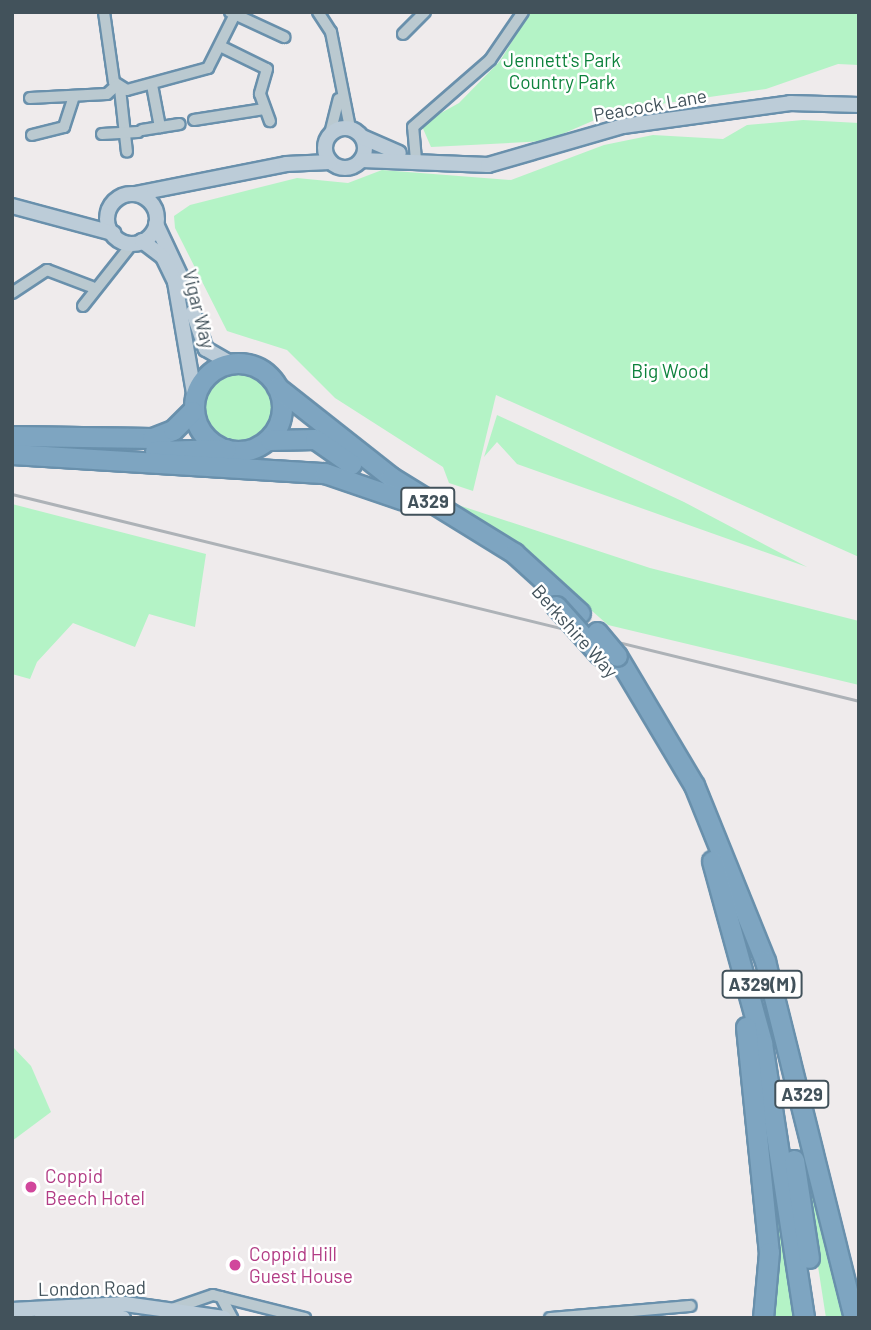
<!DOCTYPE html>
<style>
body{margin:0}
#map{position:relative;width:871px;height:1330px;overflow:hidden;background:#efebec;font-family:Barlow,sans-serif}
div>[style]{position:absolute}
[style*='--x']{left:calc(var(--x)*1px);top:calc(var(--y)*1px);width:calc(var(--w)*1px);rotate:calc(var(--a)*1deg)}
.green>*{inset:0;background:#b4f3c6}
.round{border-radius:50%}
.roads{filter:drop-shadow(2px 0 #6990ac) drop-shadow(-2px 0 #6990ac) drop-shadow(0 2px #6990ac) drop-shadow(0 -2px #6990ac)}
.street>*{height:10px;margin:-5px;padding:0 5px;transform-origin:5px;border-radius:5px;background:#bac9d0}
.secondary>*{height:14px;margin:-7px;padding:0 7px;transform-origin:7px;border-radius:7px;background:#bcccd8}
.secondary>.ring{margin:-7px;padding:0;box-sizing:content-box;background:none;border:14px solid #bcccd8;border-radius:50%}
.highway>*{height:19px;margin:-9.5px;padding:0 9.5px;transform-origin:9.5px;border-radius:9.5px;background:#7ea5c1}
.highway>.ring{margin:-9.5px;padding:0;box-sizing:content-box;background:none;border:19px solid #7ea5c1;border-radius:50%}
.rail>*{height:2.5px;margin:-1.25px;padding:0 1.25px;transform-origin:1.25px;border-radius:1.25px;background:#adb2b7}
.bridges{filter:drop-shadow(2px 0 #6990ac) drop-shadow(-2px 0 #6990ac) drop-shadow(0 2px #6990ac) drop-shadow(0 -2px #6990ac)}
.highway-bridge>*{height:19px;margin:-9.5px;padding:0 9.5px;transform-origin:9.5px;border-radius:9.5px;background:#7ea5c1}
.dots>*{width:19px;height:19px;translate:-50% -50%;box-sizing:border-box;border:4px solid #fff;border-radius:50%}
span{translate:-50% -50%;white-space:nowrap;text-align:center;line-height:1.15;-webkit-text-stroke:5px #fff;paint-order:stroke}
.shield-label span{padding:2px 5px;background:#fff;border:2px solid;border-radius:5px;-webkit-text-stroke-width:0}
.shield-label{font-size:18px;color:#42525b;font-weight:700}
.park-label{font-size:19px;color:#0d823c}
.street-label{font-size:19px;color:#42525b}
.hotel-label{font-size:19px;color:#b23c85}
.left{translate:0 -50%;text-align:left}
.frame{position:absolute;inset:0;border:14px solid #42525b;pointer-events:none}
</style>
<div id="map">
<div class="green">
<div style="clip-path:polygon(530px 12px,859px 12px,859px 65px,838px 64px,766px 89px,618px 110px,546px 141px,431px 147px,421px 124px,459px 103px,500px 61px)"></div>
<div style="clip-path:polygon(803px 120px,859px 123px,859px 557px,496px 395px,473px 491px,449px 483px,443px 467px,335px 398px,287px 350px,227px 331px,175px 228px,174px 216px,190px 205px,297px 178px,348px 183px,382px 170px,511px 180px,604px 145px,653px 135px,723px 139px,747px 125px)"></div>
<div class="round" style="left:204px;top:373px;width:70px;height:70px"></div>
<div style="clip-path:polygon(497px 415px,684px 502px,807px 567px,517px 464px,497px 442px,484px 457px)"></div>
<div style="clip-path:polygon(440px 499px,650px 568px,859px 621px,859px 685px,608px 625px,516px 544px)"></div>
<div style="clip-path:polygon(12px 504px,206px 554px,195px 627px,149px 614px,135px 647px,73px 623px,37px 662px,30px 679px,12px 674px)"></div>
<div style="clip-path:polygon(12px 1046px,31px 1066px,51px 1112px,12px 1141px)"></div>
<div style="clip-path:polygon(792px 1098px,848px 1318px,826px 1318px)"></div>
<div style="clip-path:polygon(767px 1130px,796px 1318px,770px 1318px)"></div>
</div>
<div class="roads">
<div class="street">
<div style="--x:104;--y:12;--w:71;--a:81.9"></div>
<div style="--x:114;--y:82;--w:15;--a:32"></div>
<div style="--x:127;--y:90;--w:84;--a:-15.2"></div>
<div style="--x:208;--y:68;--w:63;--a:-63.4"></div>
<div style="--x:230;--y:12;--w:60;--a:24.8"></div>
<div style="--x:318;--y:12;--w:24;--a:57"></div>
<div style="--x:331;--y:32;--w:98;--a:78.8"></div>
<div style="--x:403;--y:34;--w:31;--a:-45"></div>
<div style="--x:220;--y:46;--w:52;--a:26.1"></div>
<div style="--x:267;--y:69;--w:26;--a:106"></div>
<div style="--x:260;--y:94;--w:29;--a:70"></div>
<div style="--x:152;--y:85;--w:43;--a:79.2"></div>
<div style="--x:120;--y:89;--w:63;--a:83.7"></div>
<div style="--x:30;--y:98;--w:77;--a:-3"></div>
<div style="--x:107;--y:94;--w:12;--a:-42"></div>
<div style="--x:194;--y:120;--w:71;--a:-8.9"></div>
<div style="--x:142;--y:130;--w:38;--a:-9"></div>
<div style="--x:102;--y:134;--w:36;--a:-3"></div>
<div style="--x:330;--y:134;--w:36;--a:-76"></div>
<div style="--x:32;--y:135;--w:33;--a:-14"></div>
<div style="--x:64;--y:127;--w:32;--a:-72"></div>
<div style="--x:416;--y:160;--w:33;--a:-95"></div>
<div style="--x:413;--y:127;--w:102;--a:-41"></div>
<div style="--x:490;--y:60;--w:58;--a:-55.5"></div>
<div style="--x:12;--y:293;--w:42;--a:-33.3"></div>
<div style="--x:47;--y:270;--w:48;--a:20.7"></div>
<div style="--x:83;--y:306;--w:79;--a:-51.7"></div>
<div style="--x:221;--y:1297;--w:24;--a:62"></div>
<div style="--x:172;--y:1309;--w:43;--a:-18.9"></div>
<div style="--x:213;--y:1295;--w:95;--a:14"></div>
<div style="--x:550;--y:1318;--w:141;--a:-4.9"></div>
</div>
<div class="secondary">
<div class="ring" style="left:325px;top:128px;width:26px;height:26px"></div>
<div style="--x:362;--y:137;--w:40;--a:23.4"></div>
<div style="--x:362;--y:160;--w:126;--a:2.3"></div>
<div style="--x:488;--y:165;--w:141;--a:-16.1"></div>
<div style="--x:623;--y:126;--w:169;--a:-7.8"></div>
<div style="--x:790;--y:103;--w:69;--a:1.7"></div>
<div style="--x:135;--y:194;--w:154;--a:-11.2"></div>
<div style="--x:286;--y:164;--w:44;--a:-2.6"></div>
<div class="ring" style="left:107px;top:194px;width:36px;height:36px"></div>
<div style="--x:12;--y:206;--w:105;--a:15"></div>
<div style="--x:156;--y:224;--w:75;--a:64.8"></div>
<div style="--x:142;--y:241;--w:26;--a:37"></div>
<div style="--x:163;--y:257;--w:28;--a:64"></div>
<div style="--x:175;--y:282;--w:119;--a:80.3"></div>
<div style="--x:193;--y:312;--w:39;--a:71"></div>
<div style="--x:206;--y:349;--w:28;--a:30"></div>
<div style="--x:12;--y:1310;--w:113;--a:-3"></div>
<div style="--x:125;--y:1304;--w:100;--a:8"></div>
<div style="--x:42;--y:1316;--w:32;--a:4"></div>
<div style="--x:81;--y:1318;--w:42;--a:0"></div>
</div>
<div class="highway">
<div class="ring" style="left:194px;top:363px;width:69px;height:69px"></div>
<div style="--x:277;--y:387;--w:145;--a:38.3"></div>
<div style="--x:391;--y:477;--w:145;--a:31.7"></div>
<div style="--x:514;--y:553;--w:89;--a:42.3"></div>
<div style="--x:12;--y:436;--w:140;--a:0.8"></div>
<div style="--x:152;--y:438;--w:22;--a:-21"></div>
<div style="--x:173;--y:430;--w:27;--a:-45"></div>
<div style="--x:270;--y:440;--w:45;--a:-1.3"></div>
<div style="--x:315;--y:439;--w:44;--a:34.8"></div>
<div style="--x:155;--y:451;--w:71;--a:-1.6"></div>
<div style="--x:12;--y:454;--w:314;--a:3.5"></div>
<div style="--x:325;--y:473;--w:83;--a:18.9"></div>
<div style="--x:617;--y:656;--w:150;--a:59.2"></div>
<div style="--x:694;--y:785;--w:190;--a:68"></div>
<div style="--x:765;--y:961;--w:368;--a:76"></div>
<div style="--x:712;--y:861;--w:189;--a:74.6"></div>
<div style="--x:762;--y:1043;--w:278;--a:81.3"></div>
<div style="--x:746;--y:1027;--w:226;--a:84.2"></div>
<div style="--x:769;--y:1252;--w:66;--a:95.2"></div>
<div style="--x:794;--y:1160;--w:99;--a:81.3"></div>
</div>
</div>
<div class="rail">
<div style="--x:12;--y:494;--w:872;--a:13.73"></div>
</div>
<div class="bridges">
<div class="highway-bridge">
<div style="--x:556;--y:606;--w:66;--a:48.1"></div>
<div style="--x:597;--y:632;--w:31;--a:50"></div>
</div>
</div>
<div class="dots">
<div style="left:31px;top:1187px;background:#d1479c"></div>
<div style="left:235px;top:1265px;background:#d1479c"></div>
</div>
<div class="shield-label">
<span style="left:428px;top:501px">A329</span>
<span style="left:762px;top:984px">A329(M)</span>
<span style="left:802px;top:1094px">A329</span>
</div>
<div class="park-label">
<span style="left:562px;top:71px">Jennett's Park<br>Country Park</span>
<span style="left:670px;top:371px">Big Wood</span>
</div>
<div class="street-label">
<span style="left:650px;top:105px;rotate:-10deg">Peacock Lane</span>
<span style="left:199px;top:309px;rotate:76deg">Vigar Way</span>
<span style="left:575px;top:631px;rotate:48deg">Berkshire Way</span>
<span style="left:92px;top:1288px;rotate:-1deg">London Road</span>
</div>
<div class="hotel-label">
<span class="left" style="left:45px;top:1187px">Coppid<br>Beech Hotel</span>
<span class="left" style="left:249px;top:1265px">Coppid Hill<br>Guest House</span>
</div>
<div class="frame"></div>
</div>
